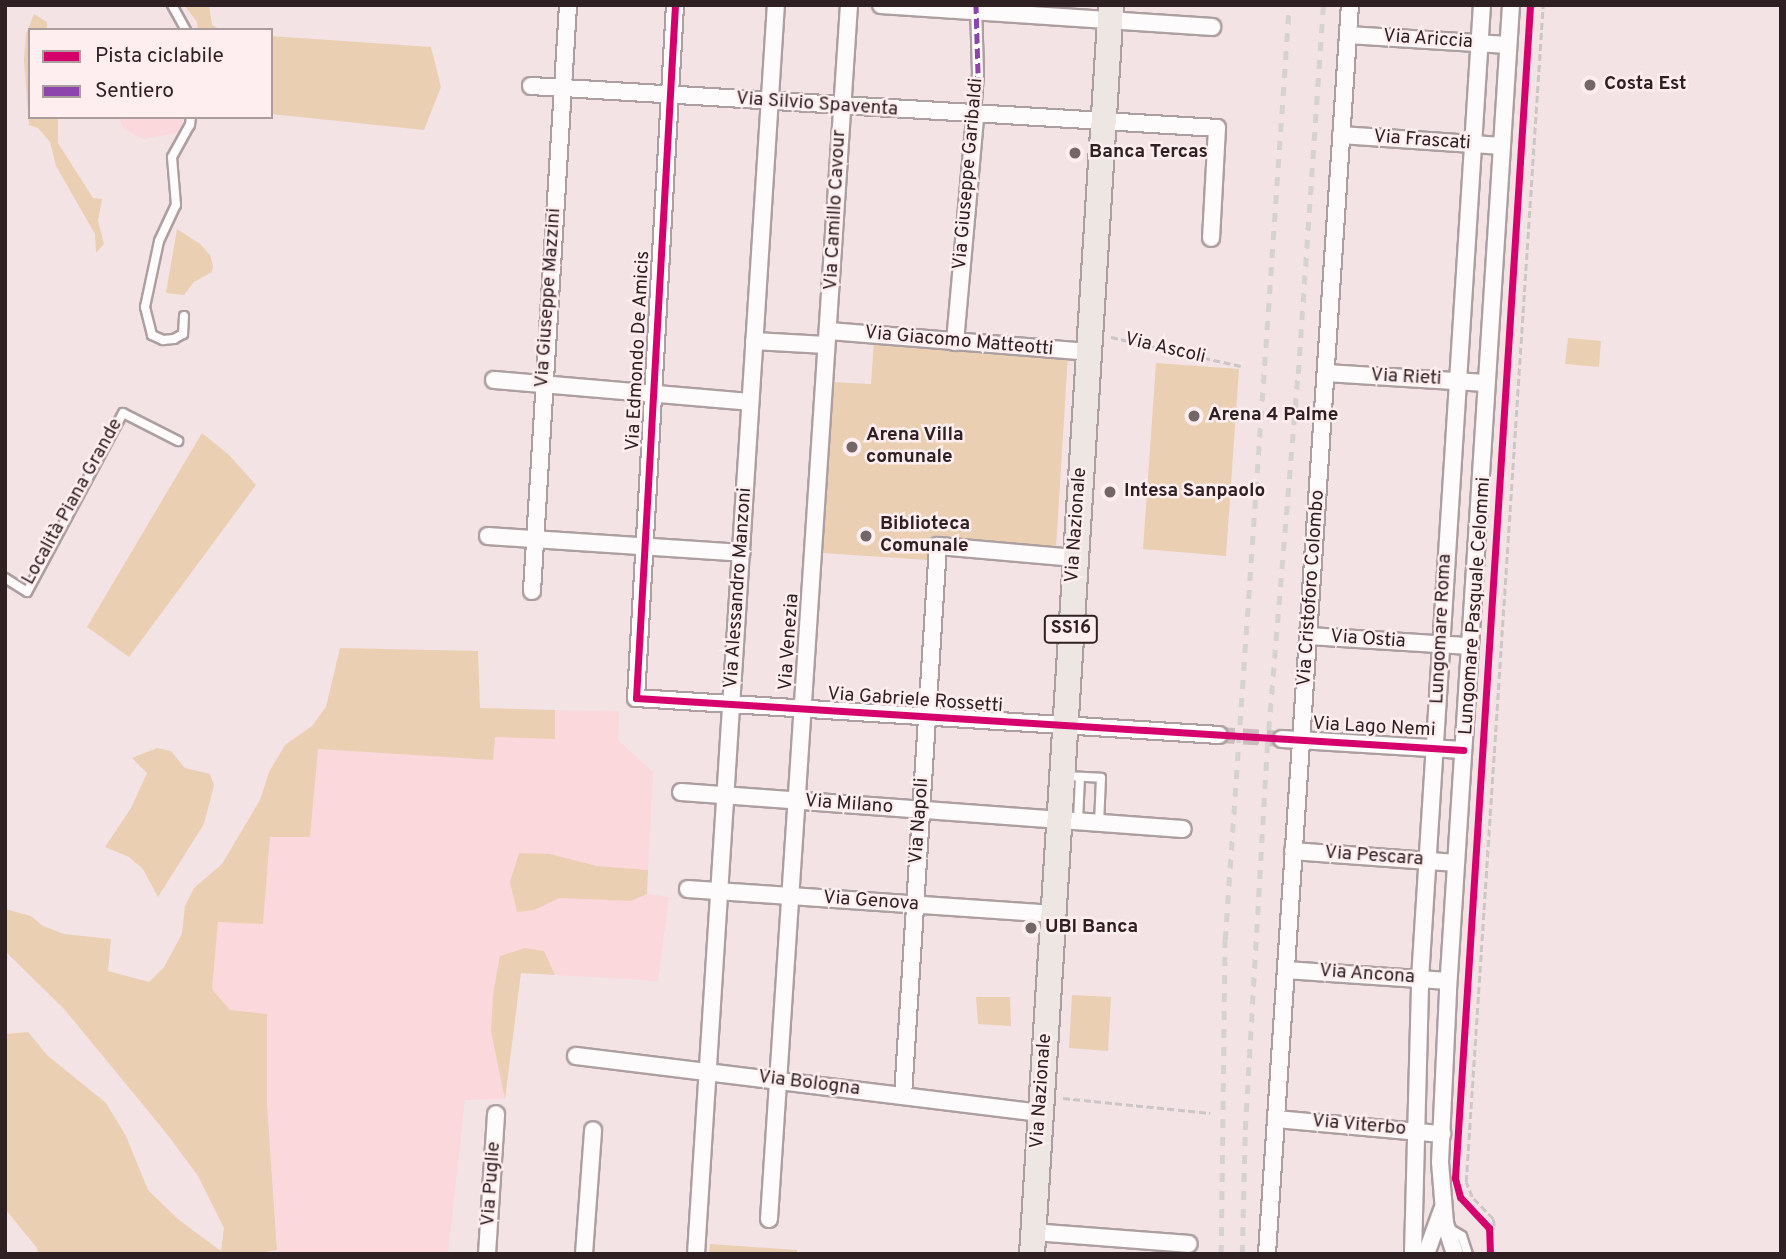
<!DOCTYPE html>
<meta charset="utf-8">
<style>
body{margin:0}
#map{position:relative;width:1786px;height:1259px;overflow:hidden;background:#f4e3e5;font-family:Overpass,sans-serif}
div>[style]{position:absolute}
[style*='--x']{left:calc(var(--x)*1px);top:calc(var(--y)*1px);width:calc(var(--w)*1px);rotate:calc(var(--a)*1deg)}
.built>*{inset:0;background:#fad8dc}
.green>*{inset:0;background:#eacfb3}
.minor-tunnel>*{height:16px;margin-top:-8px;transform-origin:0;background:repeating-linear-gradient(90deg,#cdbcbe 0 16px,transparent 0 24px)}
.path>*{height:2.5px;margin-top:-1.25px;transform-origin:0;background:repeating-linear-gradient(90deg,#ccc6c7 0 7px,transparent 0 10.5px)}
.roads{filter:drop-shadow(2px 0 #ad9fa1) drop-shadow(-2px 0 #ad9fa1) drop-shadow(0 2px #ad9fa1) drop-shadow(0 -2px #ad9fa1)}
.service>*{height:8px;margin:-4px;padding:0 4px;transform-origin:4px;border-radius:4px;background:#fdfbfb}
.pedestrian>*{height:10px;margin:-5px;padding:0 5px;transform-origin:5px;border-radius:5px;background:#fdfbfb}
.minor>*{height:16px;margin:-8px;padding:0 8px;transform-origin:8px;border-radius:8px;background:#fdfbfb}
.primary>*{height:24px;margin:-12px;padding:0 12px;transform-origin:12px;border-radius:12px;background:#ede6e3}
.rail>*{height:4.5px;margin-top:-2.25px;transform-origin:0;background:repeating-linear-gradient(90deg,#d7d2d2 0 9px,transparent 0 18px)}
.quiet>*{height:5px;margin-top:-2.5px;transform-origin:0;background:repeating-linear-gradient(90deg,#8e44ad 0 10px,transparent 0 15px)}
.cycleway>*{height:7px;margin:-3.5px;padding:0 3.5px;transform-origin:3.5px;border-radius:3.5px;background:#d6006c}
.dots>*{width:19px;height:19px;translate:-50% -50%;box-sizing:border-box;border:4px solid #feeef0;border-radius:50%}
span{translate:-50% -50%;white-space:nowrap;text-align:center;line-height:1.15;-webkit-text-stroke:5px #feeef0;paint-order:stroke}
.shield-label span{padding:2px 5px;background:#feeef0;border:2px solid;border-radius:5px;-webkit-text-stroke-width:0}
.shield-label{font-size:18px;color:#2f2123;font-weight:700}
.street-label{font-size:19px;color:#2f2123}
.poi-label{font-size:19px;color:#2f2123;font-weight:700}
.left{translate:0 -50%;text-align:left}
.frame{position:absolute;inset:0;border:7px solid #2f2123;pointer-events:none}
.legend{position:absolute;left:28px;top:28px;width:245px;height:91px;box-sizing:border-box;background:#feeef0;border:2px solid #ab9c9e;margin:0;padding:9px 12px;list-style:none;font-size:21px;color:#2f2123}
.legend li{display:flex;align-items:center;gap:14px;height:35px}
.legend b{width:35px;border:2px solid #ab9c9e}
</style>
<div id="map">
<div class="built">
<div style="clip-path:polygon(119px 117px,185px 117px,178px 133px,143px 139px,124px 129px)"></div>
<div style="clip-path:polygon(555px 710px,619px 711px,618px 740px,653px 772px,648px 870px,597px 866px,550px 854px,534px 910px,560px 898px,631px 901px,647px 894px,669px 897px,658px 981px,555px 975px,544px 951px,525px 948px,491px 1032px,505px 1099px,465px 1100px,448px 1254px,278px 1254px,267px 1104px,267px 1014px,230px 1010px,212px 989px,218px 921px,263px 924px,270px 837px,310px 837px,318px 749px,493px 760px,494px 737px,555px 739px)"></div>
</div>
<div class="green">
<div style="clip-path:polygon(184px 5px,209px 5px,212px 25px,221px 30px,198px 30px,197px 22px)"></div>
<div style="clip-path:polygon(34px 14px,47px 22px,47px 26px,46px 30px,30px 30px,30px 117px,58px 117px,58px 143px,93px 198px,102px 199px,98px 221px,104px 244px,96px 253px,95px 234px,56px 166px,50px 142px,38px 128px,29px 125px,24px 60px,26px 34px)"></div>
<div style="clip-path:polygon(271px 36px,431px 47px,441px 87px,424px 130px,271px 114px)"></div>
<div style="clip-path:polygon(177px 229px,200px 244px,210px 255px,213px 266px,212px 272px,194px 282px,184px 295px,166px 293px)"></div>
<div style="clip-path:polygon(1568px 338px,1601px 341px,1599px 367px,1565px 364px)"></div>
<div style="clip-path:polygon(874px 341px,1068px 354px,1056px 549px,929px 541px,927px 560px,822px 553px,832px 382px,871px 384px)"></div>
<div style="clip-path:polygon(1156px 363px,1239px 369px,1226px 556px,1143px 549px)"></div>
<div style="clip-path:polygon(202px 433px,229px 455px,256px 485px,129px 657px,87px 627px)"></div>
<div style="clip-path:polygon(340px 648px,478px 651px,480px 708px,555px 710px,555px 739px,495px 737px,493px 760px,318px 749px,310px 837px,270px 837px,263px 924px,218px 922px,212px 989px,230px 1010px,267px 1014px,267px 1104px,277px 1250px,252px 1254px,38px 1254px,37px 1248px,5px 1209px,5px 1034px,28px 1032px,47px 1055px,106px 1103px,126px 1136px,148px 1190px,179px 1220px,221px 1251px,224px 1228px,198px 1176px,167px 1134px,65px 1010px,5px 951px,5px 909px,31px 916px,43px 926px,64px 934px,111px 939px,108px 971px,149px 982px,164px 967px,182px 934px,185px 906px,194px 888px,222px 864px,260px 800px,269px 772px,285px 745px,312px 726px,326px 707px)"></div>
<div style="clip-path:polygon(157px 748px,171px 751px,185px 768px,210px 774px,214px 785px,204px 824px,158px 897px,143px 869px,129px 857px,105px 847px,131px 808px,147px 773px,132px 758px)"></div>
<div style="clip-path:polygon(519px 853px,550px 854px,597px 866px,648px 870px,647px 894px,631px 901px,560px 898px,534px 910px,517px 912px,510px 882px)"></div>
<div style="clip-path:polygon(525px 948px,544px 951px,555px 975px,521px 973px,505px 1099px,491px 1032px,493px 995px,500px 956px)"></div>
<div style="clip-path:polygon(1072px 995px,1111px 997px,1108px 1051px,1069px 1048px)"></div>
<div style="clip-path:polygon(976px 997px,1010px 997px,1011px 1026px,978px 1024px)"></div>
<div style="clip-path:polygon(710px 1244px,797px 1250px,797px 1254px,709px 1254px)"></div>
</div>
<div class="minor-tunnel">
<div style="--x:1219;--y:735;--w:63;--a:3.6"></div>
</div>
<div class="path">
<div style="--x:1111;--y:337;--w:133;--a:12.6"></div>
<div style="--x:1063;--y:1098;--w:148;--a:5.8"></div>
<div style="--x:1494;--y:1226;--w:7;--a:-98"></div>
<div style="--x:1493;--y:1219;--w:30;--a:-134"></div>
<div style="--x:1472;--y:1197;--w:16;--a:-112"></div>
<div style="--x:1466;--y:1182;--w:1180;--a:-86.26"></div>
</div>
<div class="roads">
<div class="service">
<div style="--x:172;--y:5;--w:29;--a:61"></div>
<div style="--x:184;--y:316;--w:18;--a:93"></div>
<div style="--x:183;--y:334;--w:10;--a:151"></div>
<div style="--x:174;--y:339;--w:11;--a:175"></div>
<div style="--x:163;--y:340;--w:12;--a:-156"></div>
<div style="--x:152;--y:335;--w:29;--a:-104"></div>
<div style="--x:145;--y:307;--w:67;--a:-78"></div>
<div style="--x:159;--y:241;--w:40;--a:-65"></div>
<div style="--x:176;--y:205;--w:48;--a:-94.8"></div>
<div style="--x:172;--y:157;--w:37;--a:-61"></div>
<div style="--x:190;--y:125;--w:8;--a:-83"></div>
<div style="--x:5;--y:578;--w:26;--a:32"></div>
<div style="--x:27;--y:592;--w:203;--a:-61.8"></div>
<div style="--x:123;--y:413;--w:62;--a:27"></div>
<div style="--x:1066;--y:776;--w:35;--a:3"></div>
<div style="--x:1101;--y:778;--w:45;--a:92.5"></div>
<div style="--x:1078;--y:821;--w:44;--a:-87.4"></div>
<div style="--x:1447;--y:1227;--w:17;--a:31"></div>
<div style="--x:1462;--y:1236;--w:19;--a:72"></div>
</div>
<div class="pedestrian">
<div style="--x:975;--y:116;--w:43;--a:-86"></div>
<div style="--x:978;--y:73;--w:68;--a:-91.7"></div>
</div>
<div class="minor">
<div style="--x:675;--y:5;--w:694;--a:93.22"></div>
<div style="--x:636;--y:698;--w:584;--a:3.63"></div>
<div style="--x:881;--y:5;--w:332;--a:3.8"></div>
<div style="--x:1348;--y:35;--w:160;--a:3.6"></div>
<div style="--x:531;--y:86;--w:687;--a:3.5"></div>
<div style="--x:1217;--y:128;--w:110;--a:93.1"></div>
<div style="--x:1341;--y:135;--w:161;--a:3.9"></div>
<div style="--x:829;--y:331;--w:260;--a:4.6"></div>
<div style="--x:754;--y:341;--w:72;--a:3.2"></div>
<div style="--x:955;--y:342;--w:227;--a:-84.9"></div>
<div style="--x:1326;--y:373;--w:160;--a:3.6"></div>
<div style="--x:494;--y:380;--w:257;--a:4.9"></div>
<div style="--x:488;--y:536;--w:254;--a:3.8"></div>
<div style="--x:532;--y:591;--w:587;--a:-86.48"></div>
<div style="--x:1309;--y:636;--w:161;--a:3.6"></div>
<div style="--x:1282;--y:739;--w:181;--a:3.5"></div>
<div style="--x:681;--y:792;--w:503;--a:4.22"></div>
<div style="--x:1293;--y:851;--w:163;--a:4.2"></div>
<div style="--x:688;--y:889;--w:367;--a:3.9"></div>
<div style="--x:1286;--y:970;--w:162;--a:3.9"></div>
<div style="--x:576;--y:1056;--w:468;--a:7"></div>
<div style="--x:903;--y:1096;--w:551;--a:-86.36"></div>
<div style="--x:938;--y:546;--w:138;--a:5"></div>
<div style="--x:1276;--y:1119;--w:167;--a:5.2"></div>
<div style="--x:769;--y:1219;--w:1217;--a:-86.23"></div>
<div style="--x:1033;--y:1232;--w:156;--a:4.4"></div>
<div style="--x:487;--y:1254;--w:140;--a:-86.3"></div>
<div style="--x:584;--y:1254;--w:124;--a:-85.8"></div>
<div style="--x:696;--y:1254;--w:1252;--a:-86.34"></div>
<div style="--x:1267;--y:1254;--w:1252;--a:-86.2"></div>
<div style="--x:1413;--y:1254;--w:275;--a:-88.5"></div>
<div style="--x:1420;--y:979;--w:976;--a:-86.36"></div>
<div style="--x:1426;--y:1254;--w:47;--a:-70"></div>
<div style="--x:1455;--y:1254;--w:33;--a:-108"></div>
<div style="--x:1445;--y:1223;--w:61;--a:-94.7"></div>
<div style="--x:1440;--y:1162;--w:172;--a:-87.3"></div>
<div style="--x:1448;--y:990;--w:987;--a:-86.34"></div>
</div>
<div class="primary">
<div style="--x:1032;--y:1254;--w:1251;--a:-86.38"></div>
</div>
</div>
<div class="rail">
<div style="--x:1221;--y:1254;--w:314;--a:-89.3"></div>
<div style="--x:1225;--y:940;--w:937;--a:-86.08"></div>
<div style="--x:1242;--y:1254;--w:124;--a:-88.6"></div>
<div style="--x:1245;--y:1130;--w:383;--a:-86.7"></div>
<div style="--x:1267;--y:748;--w:375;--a:-85.3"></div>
<div style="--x:1298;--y:374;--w:370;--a:-86.1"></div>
</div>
<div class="quiet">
<div style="--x:975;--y:116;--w:43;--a:-86"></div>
<div style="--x:978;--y:73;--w:68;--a:-91.7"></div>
</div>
<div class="cycleway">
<div style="--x:675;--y:5;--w:694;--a:93.22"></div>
<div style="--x:636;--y:698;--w:829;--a:3.6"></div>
<div style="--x:1490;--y:1254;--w:26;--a:-92"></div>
<div style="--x:1489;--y:1228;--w:42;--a:-133.1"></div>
<div style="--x:1460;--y:1197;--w:20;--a:-105"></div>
<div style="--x:1455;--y:1178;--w:1175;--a:-86.34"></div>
</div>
<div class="dots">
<div style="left:1590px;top:85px;background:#746567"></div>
<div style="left:1075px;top:153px;background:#746567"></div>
<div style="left:1194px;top:416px;background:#746567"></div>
<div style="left:852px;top:447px;background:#746567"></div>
<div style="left:1110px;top:492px;background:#746567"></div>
<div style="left:866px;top:536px;background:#746567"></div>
<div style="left:1031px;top:928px;background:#746567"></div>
</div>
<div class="shield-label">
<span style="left:1071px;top:629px">SS16</span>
</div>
<div class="street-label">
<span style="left:1428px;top:40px;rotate:4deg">Via Ariccia</span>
<span style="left:817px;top:105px;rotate:4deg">Via Silvio Spaventa</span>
<span style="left:1422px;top:141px;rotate:4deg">Via Frascati</span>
<span style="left:969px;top:174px;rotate:-85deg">Via Giuseppe Garibaldi</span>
<span style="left:836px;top:210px;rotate:-87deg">Via Camillo Cavour</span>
<span style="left:549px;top:298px;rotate:-86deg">Via Giuseppe Mazzini</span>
<span style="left:959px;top:342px;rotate:5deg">Via Giacomo Matteotti</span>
<span style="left:1165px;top:349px;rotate:13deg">Via Ascoli</span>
<span style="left:639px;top:351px;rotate:-87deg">Via Edmondo De Amicis</span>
<span style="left:1406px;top:378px;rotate:3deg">Via Rieti</span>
<span style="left:73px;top:502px;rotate:-61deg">Località Piana Grande</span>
<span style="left:1077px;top:525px;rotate:-86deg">Via Nazionale</span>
<span style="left:739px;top:588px;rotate:-86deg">Via Alessandro Manzoni</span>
<span style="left:1312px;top:588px;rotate:-86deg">Via Cristoforo Colombo</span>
<span style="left:1476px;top:606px;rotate:-86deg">Lungomare Pasquale Celommi</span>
<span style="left:1442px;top:629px;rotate:-87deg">Lungomare Roma</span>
<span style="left:1368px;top:640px;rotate:4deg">Via Ostia</span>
<span style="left:790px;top:642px;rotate:-86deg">Via Venezia</span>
<span style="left:915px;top:701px;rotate:4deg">Via Gabriele Rossetti</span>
<span style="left:1374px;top:728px;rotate:3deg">Via Lago Nemi</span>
<span style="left:849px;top:805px;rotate:4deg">Via Milano</span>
<span style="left:920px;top:821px;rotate:-86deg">Via Napoli</span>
<span style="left:1374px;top:857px;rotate:4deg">Via Pescara</span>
<span style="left:871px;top:902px;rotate:4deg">Via Genova</span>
<span style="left:1367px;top:975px;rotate:4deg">Via Ancona</span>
<span style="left:809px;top:1084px;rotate:7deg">Via Bologna</span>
<span style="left:1042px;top:1091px;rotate:-86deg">Via Nazionale</span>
<span style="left:1359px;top:1126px;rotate:5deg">Via Viterbo</span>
<span style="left:492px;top:1184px;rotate:-86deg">Via Puglie</span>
</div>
<div class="poi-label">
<span class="left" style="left:1604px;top:85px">Costa Est</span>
<span class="left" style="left:1089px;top:153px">Banca Tercas</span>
<span class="left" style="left:1208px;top:416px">Arena 4 Palme</span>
<span class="left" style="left:866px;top:447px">Arena Villa<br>comunale</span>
<span class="left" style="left:1124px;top:492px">Intesa Sanpaolo</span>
<span class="left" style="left:880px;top:536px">Biblioteca<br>Comunale</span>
<span class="left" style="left:1045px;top:928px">UBI Banca</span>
</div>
<div class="frame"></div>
<ul class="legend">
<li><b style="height:9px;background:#d6006c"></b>Pista ciclabile</li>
<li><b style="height:9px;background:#8e44ad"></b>Sentiero</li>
</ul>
</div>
